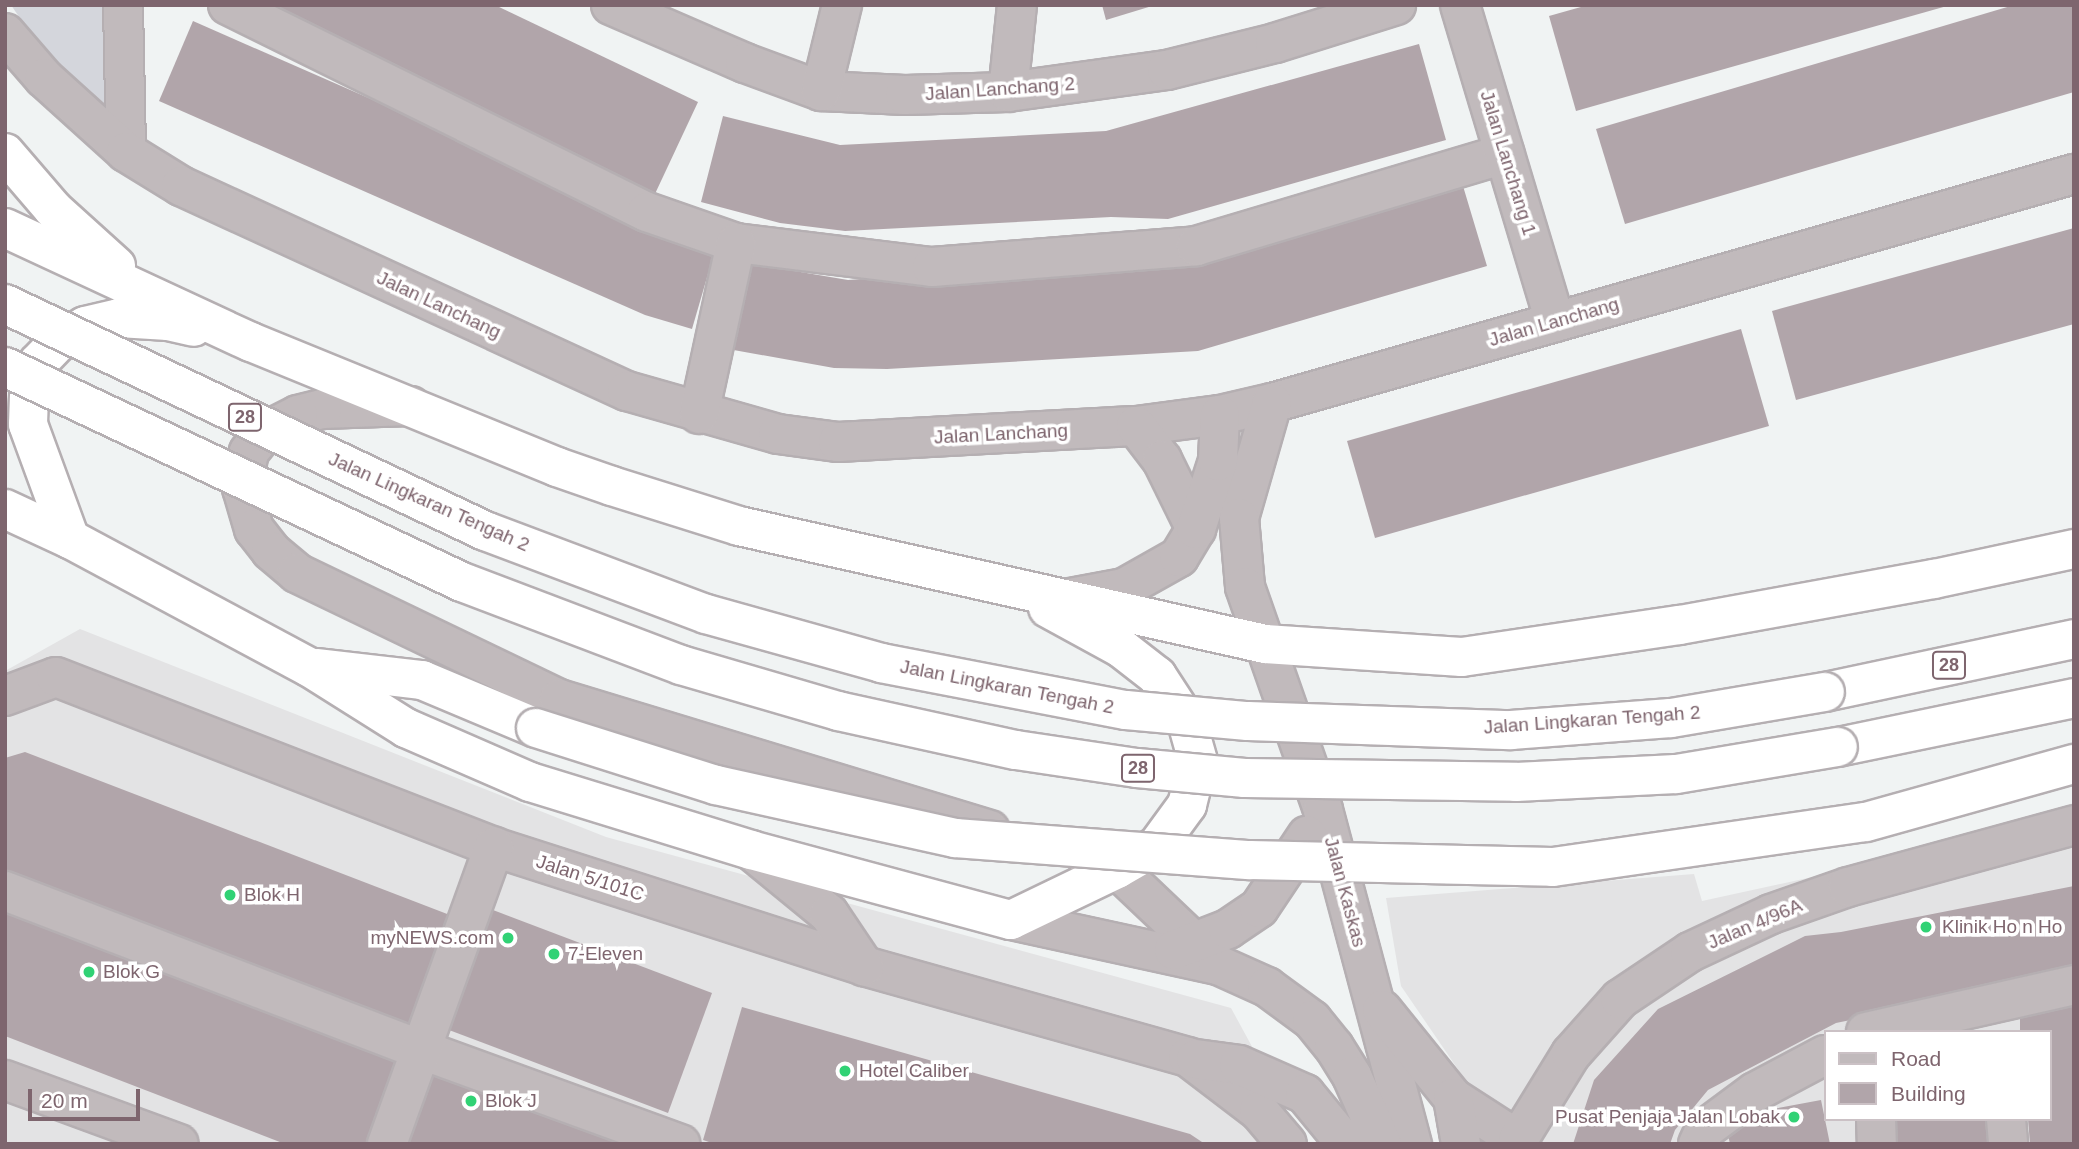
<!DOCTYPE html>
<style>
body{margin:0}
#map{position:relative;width:2079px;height:1149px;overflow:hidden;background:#f0f3f3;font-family:Arial,sans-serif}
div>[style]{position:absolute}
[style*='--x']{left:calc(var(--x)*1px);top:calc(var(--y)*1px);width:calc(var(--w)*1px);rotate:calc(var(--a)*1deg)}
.built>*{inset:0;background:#e3e3e4}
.green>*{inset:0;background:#d4d6dc}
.building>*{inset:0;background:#b1a5aa}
.roads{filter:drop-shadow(2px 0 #b5afb2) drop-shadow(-2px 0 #b5afb2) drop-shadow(0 2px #b5afb2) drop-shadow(0 -2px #b5afb2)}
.minor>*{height:38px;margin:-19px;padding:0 19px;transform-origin:19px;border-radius:19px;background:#c1babc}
.highway>*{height:38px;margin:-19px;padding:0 19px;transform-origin:19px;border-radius:19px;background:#fff}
.bridges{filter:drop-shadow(2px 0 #b5afb2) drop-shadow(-2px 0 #b5afb2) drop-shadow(0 2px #b5afb2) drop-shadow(0 -2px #b5afb2)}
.highway-bridge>*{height:38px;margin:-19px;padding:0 19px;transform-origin:19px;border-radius:19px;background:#fff}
.dots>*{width:19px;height:19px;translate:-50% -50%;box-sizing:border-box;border:4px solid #fff;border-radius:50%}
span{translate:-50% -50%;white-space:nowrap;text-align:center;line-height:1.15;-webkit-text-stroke:7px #fff;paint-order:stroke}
.shield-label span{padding:2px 5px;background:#fff;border:2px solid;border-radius:5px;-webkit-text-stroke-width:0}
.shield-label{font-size:18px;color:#7e656e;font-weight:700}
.street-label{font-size:19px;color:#7e656e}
.poi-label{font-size:19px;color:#7e656e}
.left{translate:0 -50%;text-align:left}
.right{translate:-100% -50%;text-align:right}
.frame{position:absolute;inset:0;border:7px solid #7e656e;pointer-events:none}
.legend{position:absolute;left:1824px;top:1030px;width:228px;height:91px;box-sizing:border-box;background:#fff;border:2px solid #cbc1c5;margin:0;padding:9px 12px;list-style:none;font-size:21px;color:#7e656e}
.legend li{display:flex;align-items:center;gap:14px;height:35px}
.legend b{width:35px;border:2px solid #cbc1c5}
.scale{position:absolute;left:28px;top:1089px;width:112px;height:32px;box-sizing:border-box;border:4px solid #7e656e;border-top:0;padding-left:9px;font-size:21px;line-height:24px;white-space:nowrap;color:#7e656e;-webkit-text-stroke:5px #fff;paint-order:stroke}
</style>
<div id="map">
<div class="built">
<div style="clip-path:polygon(80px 629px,606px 837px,1231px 1008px,1305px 1144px,5px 1144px,5px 671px)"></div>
<div style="clip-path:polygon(evenodd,2074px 820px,2074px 1144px,1487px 1144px,1479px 1100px,1401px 986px,1386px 898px,1694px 874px,1702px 901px,2074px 820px,1825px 1032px,2049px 1032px,2049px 1119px,1825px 1119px,1825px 1032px)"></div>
</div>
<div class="green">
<div style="clip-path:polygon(11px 5px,105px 5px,107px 108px,60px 77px)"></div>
</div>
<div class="building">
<div style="clip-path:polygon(254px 5px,495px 5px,698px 102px,654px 196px)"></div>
<div style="clip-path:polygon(1102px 5px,1152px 5px,1152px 6px,1106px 20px)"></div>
<div style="clip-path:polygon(1588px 5px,1947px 5px,1947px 6px,1576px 111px,1549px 16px)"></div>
<div style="clip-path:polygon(2014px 5px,2074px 5px,2074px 92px,1625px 224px,1596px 129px)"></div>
<div style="clip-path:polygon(193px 21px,715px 250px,692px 329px,645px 315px,159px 101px)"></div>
<div style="clip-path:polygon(1419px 44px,1446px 140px,1168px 219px,1111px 217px,845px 231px,780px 223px,701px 202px,723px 116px,840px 145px,1106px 131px)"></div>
<div style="clip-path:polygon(1460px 176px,1487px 266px,1198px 351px,887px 369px,834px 368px,728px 349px,742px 262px,848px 280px,1067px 264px)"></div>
<div style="clip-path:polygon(2074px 228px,2074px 324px,1796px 400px,1772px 311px)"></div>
<div style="clip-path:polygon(1741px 329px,1769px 426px,1375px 538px,1347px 441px)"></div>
<div style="clip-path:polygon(25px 752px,455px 917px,412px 1028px,5px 873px,5px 758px)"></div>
<div style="clip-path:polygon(2074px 886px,2074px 974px,1836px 1023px,1708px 1090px,1675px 1130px,1670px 1144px,1573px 1144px,1594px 1080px,1658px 1009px,1805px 936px,1841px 932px)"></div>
<div style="clip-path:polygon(5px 908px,400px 1059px,368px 1144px,285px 1144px,5px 1036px)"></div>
<div style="clip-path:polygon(493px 910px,712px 993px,668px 1113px,449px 1030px)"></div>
<div style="clip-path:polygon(2074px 996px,2074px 1144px,2030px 1144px,2028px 1119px,2049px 1119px,2049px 1032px,2020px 1032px,2020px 1008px)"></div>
<div style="clip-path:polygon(742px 1007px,1190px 1134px,1205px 1144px,715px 1144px,703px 1140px)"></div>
<div style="clip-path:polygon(431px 1058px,622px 1144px,399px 1144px)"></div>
<div style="clip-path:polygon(1821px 1100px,1830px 1144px,1730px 1144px,1727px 1130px,1764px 1123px,1762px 1111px)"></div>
<div style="clip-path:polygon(1893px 1119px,1987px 1119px,1988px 1144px,1895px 1144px)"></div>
</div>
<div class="roads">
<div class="minor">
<div style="--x:123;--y:5;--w:147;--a:88.8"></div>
<div style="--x:228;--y:5;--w:467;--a:26.3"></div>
<div style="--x:647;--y:212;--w:94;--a:19.2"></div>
<div style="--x:736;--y:243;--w:197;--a:7"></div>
<div style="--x:932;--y:267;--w:265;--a:-4.5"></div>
<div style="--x:1196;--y:246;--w:322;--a:-16.6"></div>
<div style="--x:611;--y:5;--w:146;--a:23.4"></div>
<div style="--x:745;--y:63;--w:81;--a:20.2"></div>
<div style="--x:821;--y:91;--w:84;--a:2.7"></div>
<div style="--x:905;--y:95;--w:103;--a:-1.7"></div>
<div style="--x:1008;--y:92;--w:161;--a:-7.9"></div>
<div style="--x:1167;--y:70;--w:111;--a:-14"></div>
<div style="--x:1275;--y:43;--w:127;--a:-17.4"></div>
<div style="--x:1460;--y:5;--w:331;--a:73.3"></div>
<div style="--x:5;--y:33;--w:60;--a:49.1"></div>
<div style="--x:44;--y:78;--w:110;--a:42.1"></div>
<div style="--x:126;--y:152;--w:65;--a:31.7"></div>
<div style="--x:181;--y:186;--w:491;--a:24.7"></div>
<div style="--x:627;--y:391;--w:157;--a:15.9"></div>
<div style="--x:778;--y:434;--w:61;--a:7.6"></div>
<div style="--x:838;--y:442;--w:298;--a:-3.1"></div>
<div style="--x:1136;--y:426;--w:85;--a:-7.5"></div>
<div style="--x:1220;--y:415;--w:53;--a:-13"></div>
<div style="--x:1272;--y:403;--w:834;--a:-15.94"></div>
<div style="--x:821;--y:91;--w:89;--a:-76.3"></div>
<div style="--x:1008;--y:92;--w:87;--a:-84.1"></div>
<div style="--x:1272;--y:403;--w:120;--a:106"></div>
<div style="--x:1239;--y:518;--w:69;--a:85"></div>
<div style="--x:1245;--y:587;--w:236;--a:70.7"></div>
<div style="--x:1323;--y:810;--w:346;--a:75.1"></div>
<div style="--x:411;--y:406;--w:89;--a:178.1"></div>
<div style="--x:322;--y:409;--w:25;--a:166"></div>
<div style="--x:298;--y:415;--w:37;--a:153"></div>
<div style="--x:265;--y:432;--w:26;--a:129"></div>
<div style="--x:249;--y:452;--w:37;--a:101"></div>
<div style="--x:242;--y:488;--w:43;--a:73.7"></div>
<div style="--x:254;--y:529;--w:28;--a:52"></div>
<div style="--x:271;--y:551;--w:34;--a:40"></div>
<div style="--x:297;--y:573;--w:291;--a:25.7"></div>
<div style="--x:559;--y:699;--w:450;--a:16.9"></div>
<div style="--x:699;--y:414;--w:175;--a:-77.8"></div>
<div style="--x:1136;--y:426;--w:43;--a:52.6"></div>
<div style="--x:1162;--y:460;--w:77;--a:63.8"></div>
<div style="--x:1065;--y:599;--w:60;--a:-10.6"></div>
<div style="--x:1124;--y:588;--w:63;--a:-29.4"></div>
<div style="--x:1179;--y:557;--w:33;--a:-59"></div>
<div style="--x:1196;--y:529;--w:71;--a:-72.1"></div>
<div style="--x:1218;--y:461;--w:46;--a:-87.5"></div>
<div style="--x:5;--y:696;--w:54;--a:-20.4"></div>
<div style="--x:56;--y:677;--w:470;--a:21.2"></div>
<div style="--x:494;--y:847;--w:389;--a:17.8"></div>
<div style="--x:864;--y:966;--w:337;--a:15.7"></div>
<div style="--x:1188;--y:1057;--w:89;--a:37.3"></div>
<div style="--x:1259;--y:1111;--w:43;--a:49.7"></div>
<div style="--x:751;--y:850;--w:101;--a:39.4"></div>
<div style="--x:829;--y:914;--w:63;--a:56.1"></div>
<div style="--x:1088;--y:860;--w:30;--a:17"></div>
<div style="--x:1117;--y:869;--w:139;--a:43.5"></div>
<div style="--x:5;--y:891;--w:446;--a:20.9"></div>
<div style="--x:422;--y:1050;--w:275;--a:20"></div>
<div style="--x:1011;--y:920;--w:212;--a:12.3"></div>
<div style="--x:1218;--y:965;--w:54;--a:24.2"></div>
<div style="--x:1267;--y:987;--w:56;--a:36.3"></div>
<div style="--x:1312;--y:1020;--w:35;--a:51"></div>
<div style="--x:1334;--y:1047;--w:34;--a:58"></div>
<div style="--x:1352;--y:1076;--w:74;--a:66.2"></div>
<div style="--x:1174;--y:950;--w:58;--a:-21.3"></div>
<div style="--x:1228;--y:929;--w:37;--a:-34"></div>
<div style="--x:1259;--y:908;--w:87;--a:-56.3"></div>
<div style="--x:1382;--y:1010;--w:113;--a:51.1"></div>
<div style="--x:1453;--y:1098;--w:77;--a:32.9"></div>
<div style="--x:1866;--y:1032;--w:213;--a:-12.7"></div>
<div style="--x:1196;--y:1059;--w:43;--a:7.9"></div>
<div style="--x:1239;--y:1065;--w:72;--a:23.7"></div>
<div style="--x:1305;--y:1094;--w:65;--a:50.6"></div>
<div style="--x:5;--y:1080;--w:185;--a:20.2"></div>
<div style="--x:1453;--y:1098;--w:47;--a:80.1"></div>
<div style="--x:1876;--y:1119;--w:25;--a:88"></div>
<div style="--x:2006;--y:1119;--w:25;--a:85"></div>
<div style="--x:387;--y:1144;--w:316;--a:-70.2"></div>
<div style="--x:1519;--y:1144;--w:4;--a:-104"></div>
<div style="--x:1518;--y:1140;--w:101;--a:-58.4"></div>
<div style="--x:1571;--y:1054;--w:74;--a:-48.3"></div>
<div style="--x:1620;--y:999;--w:84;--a:-33.9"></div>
<div style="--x:1690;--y:952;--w:89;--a:-25.1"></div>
<div style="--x:1771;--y:914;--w:82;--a:-19.3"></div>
<div style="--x:1848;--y:887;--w:234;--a:-15.3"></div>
<div style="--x:1698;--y:1144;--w:17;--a:-65"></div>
<div style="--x:1705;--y:1129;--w:62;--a:-36.5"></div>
<div style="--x:1755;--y:1092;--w:79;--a:-27.9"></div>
</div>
<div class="highway">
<div style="--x:5;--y:153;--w:74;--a:49.4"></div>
<div style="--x:53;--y:209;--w:85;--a:42.1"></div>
<div style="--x:5;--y:228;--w:271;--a:24.9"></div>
<div style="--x:251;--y:342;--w:331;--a:22.2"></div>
<div style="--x:557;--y:467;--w:58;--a:19.1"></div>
<div style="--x:612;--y:486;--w:133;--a:17.5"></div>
<div style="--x:739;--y:526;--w:539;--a:12.64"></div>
<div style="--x:1265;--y:644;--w:197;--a:3.8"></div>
<div style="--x:1462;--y:657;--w:220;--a:-8.4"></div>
<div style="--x:1680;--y:625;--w:258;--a:-10.3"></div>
<div style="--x:1934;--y:579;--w:143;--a:-12.1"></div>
<div style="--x:5;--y:509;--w:72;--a:24.8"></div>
<div style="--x:70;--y:539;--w:271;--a:28.2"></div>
<div style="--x:309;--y:667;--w:115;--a:32.2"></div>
<div style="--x:406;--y:728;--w:135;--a:23.5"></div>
<div style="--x:530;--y:782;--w:231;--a:17.1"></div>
<div style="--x:751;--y:850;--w:269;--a:15.1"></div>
<div style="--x:1011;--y:920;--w:118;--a:-25.7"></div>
<div style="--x:1117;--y:869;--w:46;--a:-29.9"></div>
<div style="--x:1157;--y:846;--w:51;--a:-53.8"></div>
<div style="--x:1187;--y:805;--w:45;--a:-76"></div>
<div style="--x:1198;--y:761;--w:41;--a:-105.8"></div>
<div style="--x:1187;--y:722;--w:55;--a:-123.1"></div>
<div style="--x:1157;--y:676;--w:46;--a:-142.1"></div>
<div style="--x:1121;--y:648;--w:83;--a:-151.3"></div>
<div style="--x:70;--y:539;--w:122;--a:-110.1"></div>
<div style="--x:28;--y:424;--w:36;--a:-88"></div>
<div style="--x:29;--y:388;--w:27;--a:-70"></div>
<div style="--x:38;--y:363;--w:28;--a:-46"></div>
<div style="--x:57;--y:343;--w:33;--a:-31"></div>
<div style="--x:85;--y:326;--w:35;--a:-13"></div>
<div style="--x:119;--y:318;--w:49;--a:3.5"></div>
<div style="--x:168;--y:321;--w:26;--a:13"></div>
<div style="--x:318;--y:668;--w:105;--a:6.6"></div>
<div style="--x:422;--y:680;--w:124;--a:22.8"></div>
<div style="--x:1825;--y:692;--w:255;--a:-12"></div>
<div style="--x:1838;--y:747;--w:241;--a:-11.7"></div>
</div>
</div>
<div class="bridges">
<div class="highway-bridge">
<div style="--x:5;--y:304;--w:531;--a:25.31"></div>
<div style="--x:485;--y:531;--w:236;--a:20.6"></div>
<div style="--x:706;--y:614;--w:182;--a:15.6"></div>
<div style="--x:881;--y:663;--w:249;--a:10.9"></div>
<div style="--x:1126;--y:710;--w:122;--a:5.2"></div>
<div style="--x:1248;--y:721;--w:263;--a:2"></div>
<div style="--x:1511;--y:730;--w:160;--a:-4.3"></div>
<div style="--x:1671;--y:718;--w:156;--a:-9.6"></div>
<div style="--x:5;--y:367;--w:505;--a:25.2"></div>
<div style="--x:462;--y:582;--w:234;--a:20.8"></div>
<div style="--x:681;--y:665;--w:164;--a:16.3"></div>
<div style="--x:838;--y:711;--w:182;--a:12.4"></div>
<div style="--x:1016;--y:750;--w:122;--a:8.5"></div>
<div style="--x:1137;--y:768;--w:108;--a:5.3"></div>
<div style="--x:1245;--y:778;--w:271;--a:0.8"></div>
<div style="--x:1516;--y:782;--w:160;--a:-2.9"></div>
<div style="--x:1676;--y:774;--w:164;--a:-9.5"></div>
<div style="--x:536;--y:728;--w:189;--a:17.6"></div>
<div style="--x:716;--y:785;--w:245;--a:12.5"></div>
<div style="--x:955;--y:838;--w:296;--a:4.3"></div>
<div style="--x:1250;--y:860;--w:303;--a:1.3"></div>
<div style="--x:1553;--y:867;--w:316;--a:-8.2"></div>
<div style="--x:1866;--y:822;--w:216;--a:-15.6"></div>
</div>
</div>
<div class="dots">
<div style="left:230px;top:895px;background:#31d275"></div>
<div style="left:1926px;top:927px;background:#31d275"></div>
<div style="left:508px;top:938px;background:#31d275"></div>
<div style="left:554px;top:954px;background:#31d275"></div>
<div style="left:89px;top:972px;background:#31d275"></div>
<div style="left:845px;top:1071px;background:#31d275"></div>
<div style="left:471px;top:1101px;background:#31d275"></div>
<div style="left:1794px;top:1117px;background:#31d275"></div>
</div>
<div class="shield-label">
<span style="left:245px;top:417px">28</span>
<span style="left:1949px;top:665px">28</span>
<span style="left:1138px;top:768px">28</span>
</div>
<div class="street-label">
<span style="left:1000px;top:89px;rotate:-4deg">Jalan Lanchang 2</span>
<span style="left:1508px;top:163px;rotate:73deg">Jalan Lanchang 1</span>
<span style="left:439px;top:305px;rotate:25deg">Jalan Lanchang</span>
<span style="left:1554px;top:322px;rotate:-16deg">Jalan Lanchang</span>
<span style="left:1001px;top:434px;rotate:-3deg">Jalan Lanchang</span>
<span style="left:429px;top:502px;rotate:24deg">Jalan Lingkaran Tengah 2</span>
<span style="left:1007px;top:687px;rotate:11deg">Jalan Lingkaran Tengah 2</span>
<span style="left:1592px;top:720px;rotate:-4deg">Jalan Lingkaran Tengah 2</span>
<span style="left:590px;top:878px;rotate:18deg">Jalan 5/101C</span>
<span style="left:1345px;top:892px;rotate:75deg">Jalan Kaskas</span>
<span style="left:1755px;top:924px;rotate:-23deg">Jalan 4/96A</span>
</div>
<div class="poi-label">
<span class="left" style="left:244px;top:895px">Blok H</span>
<span class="left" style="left:1942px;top:927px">Klinik Ho n Ho</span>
<span class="right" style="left:494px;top:938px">myNEWS.com</span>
<span class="left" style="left:568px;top:954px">7-Eleven</span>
<span class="left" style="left:103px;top:972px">Blok G</span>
<span class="left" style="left:859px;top:1071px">Hotel Caliber</span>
<span class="left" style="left:485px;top:1101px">Blok J</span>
<span class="right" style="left:1780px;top:1117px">Pusat Penjaja Jalan Lobak</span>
</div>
<div class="frame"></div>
<ul class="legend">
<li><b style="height:9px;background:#c1babc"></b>Road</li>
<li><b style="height:19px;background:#b1a5aa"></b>Building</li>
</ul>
<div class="scale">20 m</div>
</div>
